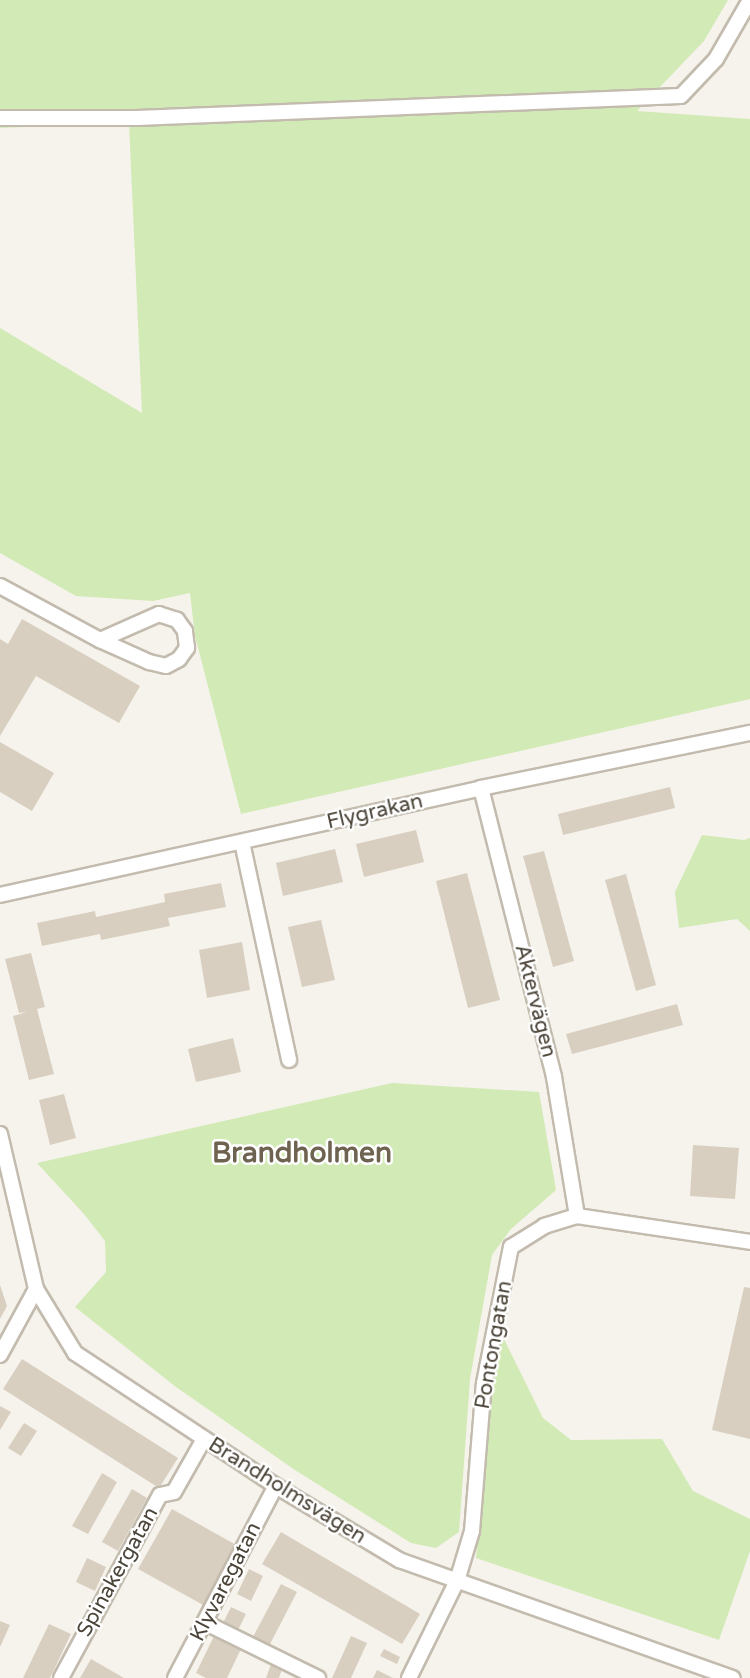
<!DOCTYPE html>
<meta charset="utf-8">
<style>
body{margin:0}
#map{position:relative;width:750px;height:1678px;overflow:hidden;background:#f6f3ec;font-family:"Varela Round",sans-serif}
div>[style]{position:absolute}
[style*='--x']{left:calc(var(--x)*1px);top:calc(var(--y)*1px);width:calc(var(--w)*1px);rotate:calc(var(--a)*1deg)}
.green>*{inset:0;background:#d2eab5}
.building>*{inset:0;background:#d8cfc1}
.roads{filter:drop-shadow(2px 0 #c2bbae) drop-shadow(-2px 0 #c2bbae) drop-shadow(0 2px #c2bbae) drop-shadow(0 -2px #c2bbae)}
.minor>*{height:14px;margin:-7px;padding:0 7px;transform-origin:7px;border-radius:7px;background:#fff}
span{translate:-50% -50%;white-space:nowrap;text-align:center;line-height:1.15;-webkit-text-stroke:5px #fff;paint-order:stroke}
.street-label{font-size:21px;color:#4b4439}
.district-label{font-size:28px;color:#6e6250;font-weight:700}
</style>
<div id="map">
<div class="green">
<div style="clip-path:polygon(0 0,728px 0,704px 41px,637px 111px,750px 119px,750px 699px,241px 814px,195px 636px,190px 593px,153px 601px,76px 596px,0 553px,0 328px,142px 413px,129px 123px,0 128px)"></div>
<div style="clip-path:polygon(702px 835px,744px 840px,750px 838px,750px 931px,737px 919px,679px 928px,675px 892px)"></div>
<div style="clip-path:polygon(392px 1083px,539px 1092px,556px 1190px,511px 1229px,492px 1255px,470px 1379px,459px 1532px,436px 1548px,411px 1543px,295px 1470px,176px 1387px,75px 1307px,106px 1272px,105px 1241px,84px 1214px,37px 1163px)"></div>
<div style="clip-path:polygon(502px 1335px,543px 1418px,571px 1440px,662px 1439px,693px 1491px,750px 1519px,750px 1551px,719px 1640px,476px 1558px,492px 1387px)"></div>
</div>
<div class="building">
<div style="clip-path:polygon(22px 619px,140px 686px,119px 723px,36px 676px,0 736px,0 639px,8px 644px)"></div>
<div style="clip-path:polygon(0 742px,54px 773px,32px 811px,0 792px)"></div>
<div style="clip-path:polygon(670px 787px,675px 808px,563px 835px,558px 814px)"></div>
<div style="clip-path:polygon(416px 830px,424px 862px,364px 877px,356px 844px)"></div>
<div style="clip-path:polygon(335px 849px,343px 882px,283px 896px,276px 863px)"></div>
<div style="clip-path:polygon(544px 851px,574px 961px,553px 967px,523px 856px)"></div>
<div style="clip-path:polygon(467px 873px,500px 1000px,468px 1008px,436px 881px)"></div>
<div style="clip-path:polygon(626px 874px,656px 985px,636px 991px,605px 880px)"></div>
<div style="clip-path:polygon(221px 883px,226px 907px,168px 918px,170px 926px,101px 940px,100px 934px,42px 946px,37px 923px,95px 911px,96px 917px,165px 902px,164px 894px)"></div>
<div style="clip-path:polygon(321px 920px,335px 980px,302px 987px,288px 927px)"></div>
<div style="clip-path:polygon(242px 942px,250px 990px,207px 998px,199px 950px)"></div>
<div style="clip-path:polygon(31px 953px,45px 1007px,37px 1009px,54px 1074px,29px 1080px,13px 1016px,27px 1012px,19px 1013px,5px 959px)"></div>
<div style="clip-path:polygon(677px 1004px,683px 1025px,572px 1054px,566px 1034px)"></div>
<div style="clip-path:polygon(233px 1038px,241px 1072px,196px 1082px,188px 1049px)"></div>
<div style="clip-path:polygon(64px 1094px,76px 1138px,50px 1145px,39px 1100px)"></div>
<div style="clip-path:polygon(693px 1145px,739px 1148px,735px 1199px,690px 1196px)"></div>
<div style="clip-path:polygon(0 1285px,7px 1306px,0 1319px)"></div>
<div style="clip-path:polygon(744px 1287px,750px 1288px,750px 1439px,712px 1430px)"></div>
<div style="clip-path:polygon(22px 1359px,178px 1458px,159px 1488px,3px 1389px)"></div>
<div style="clip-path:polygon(0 1406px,11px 1412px,0 1430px)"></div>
<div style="clip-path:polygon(24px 1423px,37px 1431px,21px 1456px,8px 1448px)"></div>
<div style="clip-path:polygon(102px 1473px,117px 1482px,88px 1534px,72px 1526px)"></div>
<div style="clip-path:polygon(132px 1489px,147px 1498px,118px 1551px,102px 1542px)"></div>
<div style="clip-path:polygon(172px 1509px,238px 1546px,205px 1606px,138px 1569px)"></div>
<div style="clip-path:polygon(281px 1532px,420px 1614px,402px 1644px,262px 1564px)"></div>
<div style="clip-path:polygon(87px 1558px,106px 1567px,95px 1591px,76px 1582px)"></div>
<div style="clip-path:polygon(249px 1569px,263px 1576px,251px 1601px,237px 1594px)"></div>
<div style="clip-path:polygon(281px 1584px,297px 1592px,269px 1646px,253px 1637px)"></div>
<div style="clip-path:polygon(231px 1607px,246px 1614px,238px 1630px,223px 1623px)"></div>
<div style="clip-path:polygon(0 1621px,10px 1625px,0 1647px)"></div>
<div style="clip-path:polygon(49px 1624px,71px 1634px,50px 1678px,23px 1678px)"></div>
<div style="clip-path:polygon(214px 1636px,241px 1649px,227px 1678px,206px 1678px,196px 1673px)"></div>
<div style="clip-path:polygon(351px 1636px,367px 1643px,351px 1678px,332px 1678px)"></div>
<div style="clip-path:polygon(384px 1649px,400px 1657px,397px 1664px,380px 1656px)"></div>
<div style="clip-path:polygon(91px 1659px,124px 1678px,80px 1678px)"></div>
<div style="clip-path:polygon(271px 1664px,282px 1669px,279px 1678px,266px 1678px)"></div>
<div style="clip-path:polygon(377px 1670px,393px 1678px,373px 1678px)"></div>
</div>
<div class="roads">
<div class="minor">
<div style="--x:0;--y:118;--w:137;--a:0"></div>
<div style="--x:137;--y:118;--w:544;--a:-2.32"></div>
<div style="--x:681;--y:96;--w:51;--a:-46.6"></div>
<div style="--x:716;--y:59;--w:68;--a:-60"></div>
<div style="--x:0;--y:586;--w:114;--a:28.4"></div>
<div style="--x:100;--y:640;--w:54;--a:24.2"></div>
<div style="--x:149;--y:662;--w:17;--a:13"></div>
<div style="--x:166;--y:666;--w:15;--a:-28"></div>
<div style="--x:179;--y:659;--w:14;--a:-54"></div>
<div style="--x:187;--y:648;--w:17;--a:-97"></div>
<div style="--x:185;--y:631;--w:14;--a:-126"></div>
<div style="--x:177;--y:620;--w:19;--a:-162"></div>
<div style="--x:159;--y:614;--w:64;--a:156.2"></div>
<div style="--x:481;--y:788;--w:298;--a:75.8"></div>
<div style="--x:554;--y:1077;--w:141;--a:80.6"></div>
<div style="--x:242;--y:842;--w:223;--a:77.8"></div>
<div style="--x:0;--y:895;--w:493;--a:-12.5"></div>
<div style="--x:481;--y:788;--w:275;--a:-11.6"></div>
<div style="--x:0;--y:1134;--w:159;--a:76.9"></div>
<div style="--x:36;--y:1289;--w:75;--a:58.6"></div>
<div style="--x:75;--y:1353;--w:241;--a:33.5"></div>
<div style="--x:276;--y:1486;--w:144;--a:31"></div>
<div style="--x:399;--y:1560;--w:354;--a:19.5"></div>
<div style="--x:0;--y:1355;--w:75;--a:-61.4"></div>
<div style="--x:206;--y:1623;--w:125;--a:26.2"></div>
<div style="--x:61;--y:1678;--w:208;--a:-61.6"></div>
<div style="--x:160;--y:1495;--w:14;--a:-12"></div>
<div style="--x:174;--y:1492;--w:61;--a:-60.5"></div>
<div style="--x:175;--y:1678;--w:217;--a:-62.3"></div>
<div style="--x:409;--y:1678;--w:108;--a:-63.7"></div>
<div style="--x:457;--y:1581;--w:52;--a:-73.3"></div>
<div style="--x:472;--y:1531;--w:148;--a:-85.4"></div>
<div style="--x:484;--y:1383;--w:139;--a:-78.8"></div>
<div style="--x:511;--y:1247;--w:39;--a:-32"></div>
<div style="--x:544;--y:1226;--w:34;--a:-17"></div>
<div style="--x:577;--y:1216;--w:175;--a:8.5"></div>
</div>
</div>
<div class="street-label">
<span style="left:375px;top:812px;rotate:-13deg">Flygrakan</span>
<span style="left:535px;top:1001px;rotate:76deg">Aktervägen</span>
<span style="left:494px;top:1345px;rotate:-80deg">Pontongatan</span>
<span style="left:287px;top:1491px;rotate:32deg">Brandholmsvägen</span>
<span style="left:118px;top:1572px;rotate:-61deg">Spinakergatan</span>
<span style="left:226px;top:1582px;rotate:-63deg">Klyvaregatan</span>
</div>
<div class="district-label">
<span style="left:302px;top:1153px">Brandholmen</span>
</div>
</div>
